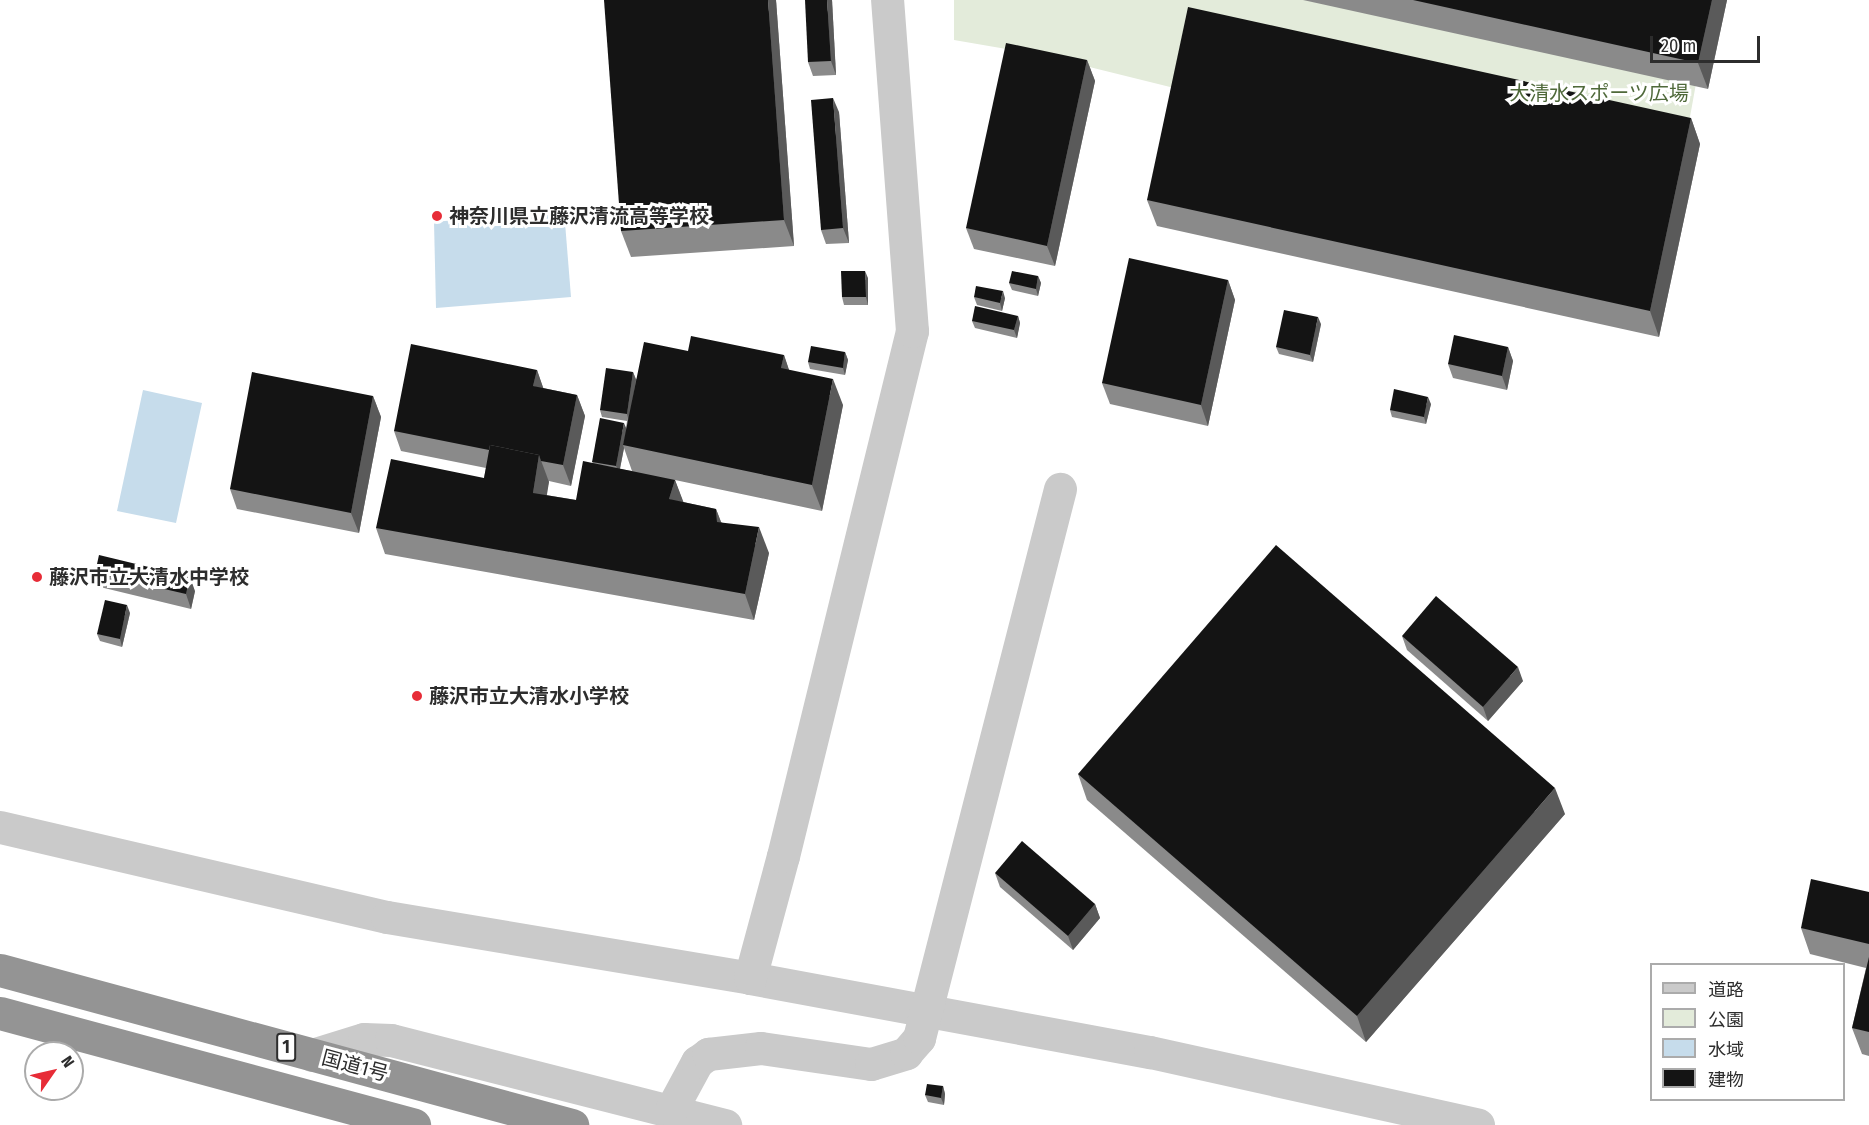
<!DOCTYPE html>
<meta charset="utf-8">
<style>
body{margin:0}
#map{position:relative;width:1869px;height:1125px;overflow:hidden;background:#fff;font-family:"Fira Sans Condensed","Noto Sans JP",sans-serif}
div>[style]{position:absolute}
[style*='--x']{left:calc(var(--x)*1px);top:calc(var(--y)*1px);width:calc(var(--w)*1px);rotate:calc(var(--a)*1deg)}
.green>*{inset:0;background:#e3ebda}
.water>*{inset:0;background:#c6dceb}
.minor>*{height:33px;margin:-16.5px;padding:0 16.5px;transform-origin:16.5px;border-radius:16.5px;background:#cacaca}
.highway>*{height:33px;margin:-16.5px;padding:0 16.5px;transform-origin:16.5px;border-radius:16.5px;background:#949494}
.wall>*{inset:0;background:#8a8a8a}
.shaded-wall>*{inset:0;background:#5a5a5a}
.building>*{inset:0;background:#141414}
.dots>*{width:16px;height:16px;translate:-50% -50%;box-sizing:border-box;border:3px solid #fff;border-radius:50%}
span{translate:-50% -50%;white-space:nowrap;text-align:center;line-height:1.15;-webkit-text-stroke:6px #fff;paint-order:stroke}
.shield-label span{padding:2px 4px;background:#fff;border:2px solid;border-radius:4px;-webkit-text-stroke-width:0}
.shield-label{font-size:18px;color:#2d2d2d;font-weight:700}
.park-label{font-size:20px;color:#4f693a}
.poi-label{font-size:20px;color:#2d2d2d;font-weight:700}
.left{translate:0 -50%;text-align:left}
.street-label{font-size:20px;color:#2d2d2d}
.legend{position:absolute;left:1650px;top:963px;width:195px;height:138px;box-sizing:border-box;background:#fff;border:2px solid #ababab;margin:0;padding:8px 10px;list-style:none;font-size:18px;color:#2d2d2d}
.legend li{display:flex;align-items:center;gap:12px;height:30px}
.legend b{width:30px;border:2px solid #ababab}
.north{position:absolute;left:24px;top:1041px;width:60px;height:60px;box-sizing:border-box;background:#fff;border:2px solid #ababab;border-radius:50%;rotate:56deg;font-size:16px;font-weight:700;line-height:24px;text-align:center;color:#2d2d2d}
.north::after{content:'';display:block;margin:auto;width:21px;height:27px;background:#e72c37;clip-path:polygon(50% 0,100% 100%,50% 72%,0 100%)}
.scale{position:absolute;left:1650px;top:36px;width:110px;height:27px;box-sizing:border-box;border:3px solid #2d2d2d;border-top:0;padding-left:8px;font-size:18px;line-height:21px;white-space:nowrap;color:#2d2d2d;-webkit-text-stroke:4px #fff;paint-order:stroke}
</style>
<div id="map">
<div class="green">
<div style="clip-path:polygon(954px 0,1711px 0,1674px 206px,1263px 110px,1041px 55px,954px 40px)"></div>
</div>
<div class="water">
<div style="clip-path:polygon(564px 210px,571px 297px,436px 308px,434px 222px)"></div>
<div style="clip-path:polygon(143px 390px,202px 403px,176px 523px,117px 511px)"></div>
</div>
<div class="minor">
<div style="--x:0;--y:827;--w:397;--a:13.1"></div>
<div style="--x:387;--y:917;--w:368;--a:9.5"></div>
<div style="--x:750;--y:978;--w:407;--a:10.5"></div>
<div style="--x:1150;--y:1052;--w:336;--a:12.5"></div>
<div style="--x:750;--y:978;--w:126;--a:-74.9"></div>
<div style="--x:783;--y:856;--w:541;--a:-76.2"></div>
<div style="--x:912;--y:331;--w:332;--a:-94.3"></div>
<div style="--x:312;--y:1055;--w:54;--a:-17.1"></div>
<div style="--x:364;--y:1039;--w:27;--a:2"></div>
<div style="--x:391;--y:1040;--w:345;--a:14.3"></div>
<div style="--x:671;--y:1110;--w:55;--a:-61.6"></div>
<div style="--x:697;--y:1062;--w:14;--a:-36"></div>
<div style="--x:708;--y:1054;--w:53;--a:-6.5"></div>
<div style="--x:761;--y:1048;--w:111;--a:8.3"></div>
<div style="--x:871;--y:1064;--w:37;--a:-17"></div>
<div style="--x:906;--y:1053;--w:20;--a:-49"></div>
<div style="--x:919;--y:1038;--w:567;--a:-75.6"></div>
</div>
<div class="highway">
<div style="--x:0;--y:970;--w:593;--a:15.16"></div>
<div style="--x:0;--y:1013;--w:429;--a:15.1"></div>
</div>
<div class="wall">
<div style="clip-path:polygon(776px 0,794px 246px,631px 257px,621px 231px)"></div>
<div style="clip-path:polygon(832px 0,836px 75px,813px 76px,808px 62px)"></div>
<div style="clip-path:polygon(1303px 0,1727px 0,1708px 89px)"></div>
<div style="clip-path:polygon(1087px 60px,1095px 81px,1055px 266px,974px 249px,966px 228px)"></div>
<div style="clip-path:polygon(839px 112px,849px 243px,826px 244px,821px 230px)"></div>
<div style="clip-path:polygon(1691px 118px,1700px 144px,1659px 337px,1157px 226px,1147px 200px)"></div>
<div style="clip-path:polygon(1038px 276px,1041px 283px,1038px 296px,1012px 290px,1009px 283px)"></div>
<div style="clip-path:polygon(868px 278px,868px 305px,844px 305px,842px 297px)"></div>
<div style="clip-path:polygon(1228px 280px,1235px 300px,1208px 426px,1110px 404px,1102px 383px)"></div>
<div style="clip-path:polygon(974px 297px,1005px 298px,1002px 311px,977px 305px)"></div>
<div style="clip-path:polygon(1018px 316px,1020px 323px,1017px 338px,975px 328px,972px 321px)"></div>
<div style="clip-path:polygon(1321px 324px,1313px 362px,1279px 354px,1276px 347px)"></div>
<div style="clip-path:polygon(1508px 347px,1513px 361px,1507px 390px,1453px 378px,1448px 364px)"></div>
<div style="clip-path:polygon(evenodd,688px 351px,784px 355px,789px 370px,843px 405px,822px 511px,675px 480px,683px 502px,716px 509px,721px 522px,769px 553px,754px 620px,385px 554px,376px 528px,484px 478px,486px 468px,401px 451px,394px 431px,537px 370px,543px 388px,577px 395px,585px 416px,571px 486px,549px 481px,546px 495px,576px 500px,593px 463px,592px 462px,626px 428px,627px 421px,602px 417px,600px 410px,633px 372px,636px 379px,688px 351px,624px 448px,632px 471px,620px 469px,624px 448px)"></div>
<div style="clip-path:polygon(845px 352px,848px 360px,845px 375px,810px 369px,808px 362px)"></div>
<div style="clip-path:polygon(373px 396px,381px 417px,359px 533px,237px 509px,230px 489px)"></div>
<div style="clip-path:polygon(1431px 404px,1426px 424px,1392px 417px,1390px 410px)"></div>
<div style="clip-path:polygon(95px 573px,195px 591px,191px 609px,100px 587px)"></div>
<div style="clip-path:polygon(130px 613px,122px 647px,100px 641px,97px 634px)"></div>
<div style="clip-path:polygon(1402px 636px,1523px 681px,1488px 721px,1407px 650px)"></div>
<div style="clip-path:polygon(1078px 774px,1565px 814px,1366px 1042px,1087px 800px)"></div>
<div style="clip-path:polygon(995px 873px,1095px 904px,1100px 918px,1073px 950px,1000px 887px)"></div>
<div style="clip-path:polygon(1869px 892px,1869px 1056px,1862px 1054px,1852px 1028px,1866px 968px,1810px 954px,1801px 928px)"></div>
<div style="clip-path:polygon(943px 1086px,945px 1094px,944px 1105px,928px 1102px,925px 1095px)"></div>
</div>
<div class="shaded-wall">
<div style="clip-path:polygon(768px 0,776px 0,794px 246px,784px 220px)"></div>
<div style="clip-path:polygon(827px 0,832px 0,836px 75px,831px 61px)"></div>
<div style="clip-path:polygon(1712px 0,1727px 0,1708px 89px,1698px 63px)"></div>
<div style="clip-path:polygon(1087px 60px,1095px 81px,1055px 266px,1047px 246px)"></div>
<div style="clip-path:polygon(833px 98px,839px 112px,849px 243px,843px 228px)"></div>
<div style="clip-path:polygon(1691px 118px,1700px 144px,1659px 337px,1650px 311px)"></div>
<div style="clip-path:polygon(865px 271px,868px 278px,868px 305px,866px 297px)"></div>
<div style="clip-path:polygon(1038px 276px,1041px 283px,1038px 296px,1036px 289px)"></div>
<div style="clip-path:polygon(1228px 280px,1235px 300px,1208px 426px,1201px 405px)"></div>
<div style="clip-path:polygon(1003px 291px,1005px 298px,1002px 311px,1000px 303px)"></div>
<div style="clip-path:polygon(1018px 316px,1020px 323px,1017px 338px,1014px 330px)"></div>
<div style="clip-path:polygon(1318px 317px,1321px 324px,1313px 362px,1310px 355px)"></div>
<div style="clip-path:polygon(1508px 347px,1513px 361px,1507px 390px,1502px 376px)"></div>
<div style="clip-path:polygon(845px 352px,848px 360px,845px 375px,843px 368px)"></div>
<div style="clip-path:polygon(784px 355px,793px 382px,781px 368px)"></div>
<div style="clip-path:polygon(537px 370px,544px 390px,533px 386px)"></div>
<div style="clip-path:polygon(633px 372px,636px 380px,629px 422px,627px 414px)"></div>
<div style="clip-path:polygon(833px 379px,843px 405px,822px 511px,812px 485px)"></div>
<div style="clip-path:polygon(577px 395px,585px 416px,571px 486px,563px 465px)"></div>
<div style="clip-path:polygon(373px 396px,381px 417px,359px 533px,351px 513px)"></div>
<div style="clip-path:polygon(1428px 397px,1431px 404px,1426px 424px,1424px 417px)"></div>
<div style="clip-path:polygon(624px 423px,627px 430px,623px 445px,624px 448px,619px 473px,616px 466px)"></div>
<div style="clip-path:polygon(539px 455px,549px 482px,543px 519px,533px 493px)"></div>
<div style="clip-path:polygon(675px 480px,685px 506px,669px 499px)"></div>
<div style="clip-path:polygon(716px 509px,726px 535px,717px 522px)"></div>
<div style="clip-path:polygon(759px 527px,769px 553px,754px 620px,745px 594px)"></div>
<div style="clip-path:polygon(190px 577px,195px 591px,191px 609px,186px 594px)"></div>
<div style="clip-path:polygon(127px 605px,130px 613px,122px 647px,120px 639px)"></div>
<div style="clip-path:polygon(1518px 667px,1523px 681px,1488px 721px,1483px 707px)"></div>
<div style="clip-path:polygon(1555px 788px,1565px 814px,1366px 1042px,1357px 1016px)"></div>
<div style="clip-path:polygon(1095px 904px,1100px 918px,1073px 950px,1068px 936px)"></div>
<div style="clip-path:polygon(943px 1086px,945px 1094px,944px 1105px,941px 1098px)"></div>
</div>
<div class="building">
<div style="clip-path:polygon(604px 0,768px 0,784px 220px,621px 231px)"></div>
<div style="clip-path:polygon(805px 0,827px 0,831px 61px,808px 62px)"></div>
<div style="clip-path:polygon(1413px 0,1712px 0,1698px 63px)"></div>
<div style="clip-path:polygon(1188px 7px,1691px 118px,1650px 311px,1147px 200px)"></div>
<div style="clip-path:polygon(1006px 43px,1087px 60px,1047px 246px,966px 228px)"></div>
<div style="clip-path:polygon(833px 98px,843px 228px,821px 230px,811px 100px)"></div>
<div style="clip-path:polygon(1129px 258px,1228px 280px,1201px 405px,1102px 383px)"></div>
<div style="clip-path:polygon(841px 271px,865px 271px,866px 297px,842px 297px)"></div>
<div style="clip-path:polygon(1012px 271px,1038px 276px,1036px 289px,1009px 283px)"></div>
<div style="clip-path:polygon(976px 286px,1003px 291px,1000px 303px,974px 297px)"></div>
<div style="clip-path:polygon(975px 306px,1018px 316px,1014px 330px,972px 321px)"></div>
<div style="clip-path:polygon(1284px 310px,1318px 317px,1310px 355px,1276px 347px)"></div>
<div style="clip-path:polygon(1454px 335px,1508px 347px,1502px 376px,1448px 364px)"></div>
<div style="clip-path:polygon(691px 336px,784px 355px,781px 368px,833px 379px,812px 485px,623px 445px,644px 342px,688px 351px)"></div>
<div style="clip-path:polygon(411px 344px,537px 370px,533px 386px,577px 395px,563px 465px,541px 461px,539px 455px,490px 445px,489px 450px,394px 431px)"></div>
<div style="clip-path:polygon(811px 346px,845px 352px,843px 368px,808px 362px)"></div>
<div style="clip-path:polygon(606px 368px,633px 372px,627px 414px,600px 410px)"></div>
<div style="clip-path:polygon(252px 372px,373px 396px,351px 513px,230px 489px)"></div>
<div style="clip-path:polygon(1394px 389px,1428px 397px,1424px 417px,1390px 410px)"></div>
<div style="clip-path:polygon(600px 418px,624px 423px,616px 466px,592px 462px)"></div>
<div style="clip-path:polygon(490px 445px,539px 455px,533px 493px,576px 500px,583px 461px,675px 480px,669px 499px,716px 509px,717px 522px,759px 527px,745px 594px,376px 528px,391px 459px,484px 478px)"></div>
<div style="clip-path:polygon(1276px 545px,1555px 788px,1357px 1016px,1078px 774px)"></div>
<div style="clip-path:polygon(99px 555px,190px 577px,186px 594px,95px 573px)"></div>
<div style="clip-path:polygon(1436px 596px,1518px 667px,1483px 707px,1402px 636px)"></div>
<div style="clip-path:polygon(105px 600px,127px 605px,120px 639px,97px 634px)"></div>
<div style="clip-path:polygon(1022px 841px,1095px 904px,1068px 936px,995px 873px)"></div>
<div style="clip-path:polygon(1811px 879px,1869px 892px,1869px 944px,1801px 928px)"></div>
<div style="clip-path:polygon(1869px 957px,1869px 1032px,1852px 1028px)"></div>
<div style="clip-path:polygon(927px 1084px,943px 1086px,941px 1098px,925px 1095px)"></div>
</div>
<div class="dots">
<div style="left:437px;top:216px;background:#e72c37"></div>
<div style="left:37px;top:577px;background:#e72c37"></div>
<div style="left:417px;top:696px;background:#e72c37"></div>
</div>
<div class="shield-label">
<span style="left:286px;top:1047px">1</span>
</div>
<div class="park-label">
<span style="left:1599px;top:93px">大清水スポーツ広場</span>
</div>
<div class="poi-label">
<span class="left" style="left:449px;top:216px">神奈川県立藤沢清流高等学校</span>
<span class="left" style="left:49px;top:577px">藤沢市立大清水中学校</span>
<span class="left" style="left:429px;top:696px">藤沢市立大清水小学校</span>
</div>
<div class="street-label">
<span style="left:355px;top:1066px;rotate:15deg">国道1号</span>
</div>
<ul class="legend">
<li><b style="height:8px;background:#cacaca"></b>道路</li>
<li><b style="height:16px;background:#e3ebda"></b>公園</li>
<li><b style="height:16px;background:#c6dceb"></b>水域</li>
<li><b style="height:16px;background:#141414"></b>建物</li>
</ul>
<div class="north">N</div>
<div class="scale">20 m</div>
</div>
